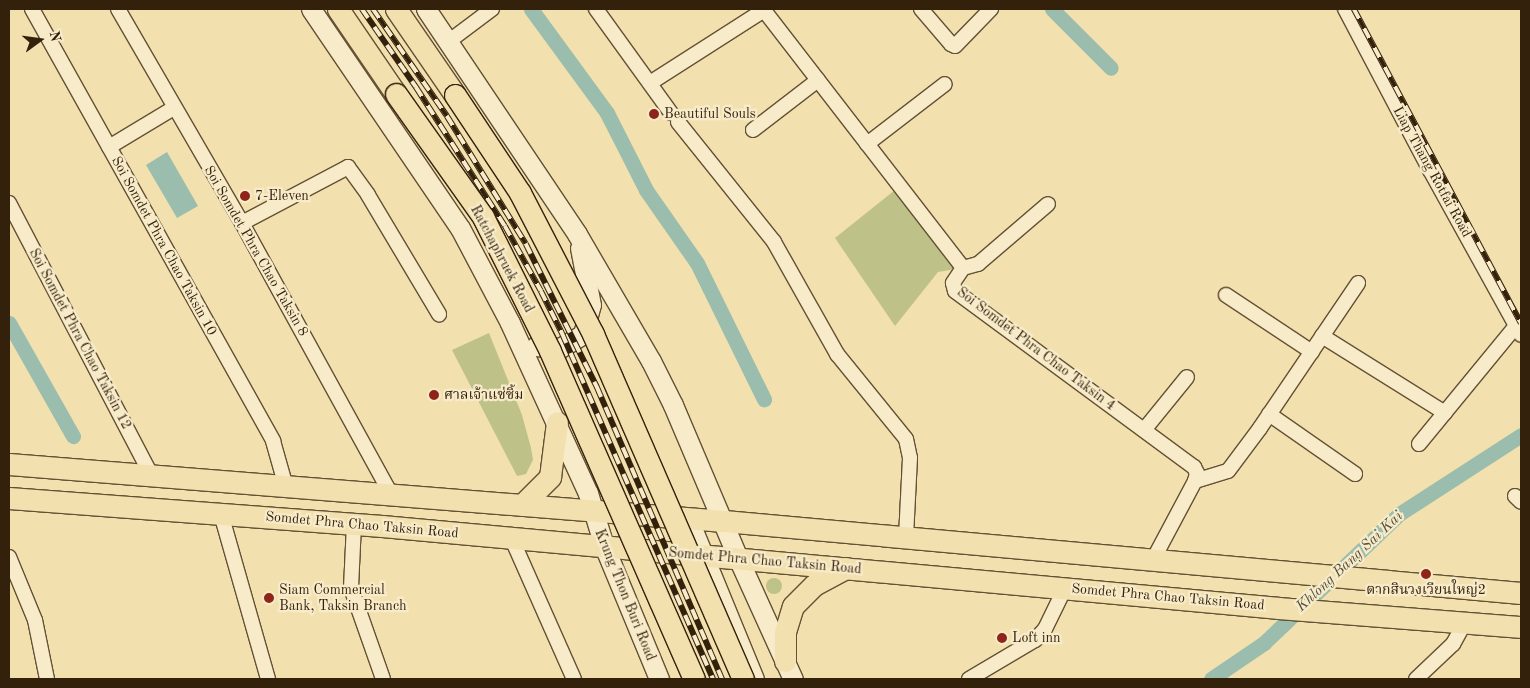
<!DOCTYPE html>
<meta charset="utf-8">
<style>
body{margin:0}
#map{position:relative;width:1530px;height:688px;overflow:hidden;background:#f2e0ae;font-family:"Old Standard TT","Noto Serif Thai",serif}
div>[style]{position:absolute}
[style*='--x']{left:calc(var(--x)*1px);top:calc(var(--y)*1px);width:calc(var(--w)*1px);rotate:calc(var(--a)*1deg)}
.green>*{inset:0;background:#bec188}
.round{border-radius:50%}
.water>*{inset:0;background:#9bbdad}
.canal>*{height:15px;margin:-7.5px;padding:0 7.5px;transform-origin:7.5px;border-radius:7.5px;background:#9bbdad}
.roads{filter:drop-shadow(1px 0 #645134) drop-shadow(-1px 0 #645134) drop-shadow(0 1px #645134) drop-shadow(0 -1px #645134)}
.street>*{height:14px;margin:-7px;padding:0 7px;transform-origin:7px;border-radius:7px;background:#f7ebca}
.secondary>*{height:19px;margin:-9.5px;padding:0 9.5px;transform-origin:9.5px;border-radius:9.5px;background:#f7ebca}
.primary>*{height:21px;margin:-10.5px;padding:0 10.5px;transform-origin:10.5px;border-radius:10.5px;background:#f2e0ae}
.rail>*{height:5.5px;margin-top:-2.75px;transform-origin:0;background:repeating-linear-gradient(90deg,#f7ebca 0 11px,#34210b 0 22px);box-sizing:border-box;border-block:1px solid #34210b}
.bridges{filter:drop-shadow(1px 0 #34210b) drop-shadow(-1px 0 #34210b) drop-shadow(0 1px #34210b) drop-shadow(0 -1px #34210b)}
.primary-bridge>*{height:21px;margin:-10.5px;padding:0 10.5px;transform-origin:10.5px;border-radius:10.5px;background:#f2e0ae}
.dots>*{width:14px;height:14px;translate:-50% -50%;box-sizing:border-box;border:2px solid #f7ebca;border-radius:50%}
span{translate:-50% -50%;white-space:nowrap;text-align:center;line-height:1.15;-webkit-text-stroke:4.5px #f7ebca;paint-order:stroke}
.poi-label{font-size:14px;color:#34210b}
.left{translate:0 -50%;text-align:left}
.street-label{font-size:14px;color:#34210b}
.water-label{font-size:15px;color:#53503c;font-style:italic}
.frame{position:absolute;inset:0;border:10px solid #34210b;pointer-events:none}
.north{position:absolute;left:15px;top:15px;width:50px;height:50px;-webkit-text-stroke:4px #f7ebca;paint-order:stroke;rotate:76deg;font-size:14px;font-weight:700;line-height:20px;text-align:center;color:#34210b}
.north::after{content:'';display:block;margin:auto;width:18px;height:22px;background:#34210b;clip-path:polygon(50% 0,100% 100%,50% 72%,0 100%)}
</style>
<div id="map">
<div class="green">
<div style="clip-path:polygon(895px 190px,956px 269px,938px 272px,895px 326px,835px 238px)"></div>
<div style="clip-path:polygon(489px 333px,522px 415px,531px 448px,533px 460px,526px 474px,517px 476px,452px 350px)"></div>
<div class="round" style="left:766px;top:578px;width:16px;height:16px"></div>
</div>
<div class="water">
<div style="clip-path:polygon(167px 152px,198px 206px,177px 218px,146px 165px)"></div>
</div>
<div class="canal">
<div style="--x:531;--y:9;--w:129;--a:53.8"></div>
<div style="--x:607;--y:113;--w:86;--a:63.1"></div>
<div style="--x:646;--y:190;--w:89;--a:55.1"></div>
<div style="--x:697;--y:263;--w:152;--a:63.8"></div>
<div style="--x:1052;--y:9;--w:83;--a:45"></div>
<div style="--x:9;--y:323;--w:130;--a:60.5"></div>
<div style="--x:1211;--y:679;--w:64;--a:-34.2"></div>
<div style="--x:1264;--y:643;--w:187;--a:-43.7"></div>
<div style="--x:1399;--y:514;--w:145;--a:-32.9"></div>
</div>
<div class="roads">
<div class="street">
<div style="--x:32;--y:9;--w:495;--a:60.8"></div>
<div style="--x:273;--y:441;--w:48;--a:74.2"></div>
<div style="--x:118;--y:9;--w:247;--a:59.9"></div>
<div style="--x:242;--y:223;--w:309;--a:61.2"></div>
<div style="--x:596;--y:9;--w:128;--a:54.2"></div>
<div style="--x:763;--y:9;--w:327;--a:52.3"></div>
<div style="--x:963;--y:268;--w:18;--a:124"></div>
<div style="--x:953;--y:283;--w:8;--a:76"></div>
<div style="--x:955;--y:291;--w:297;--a:36.4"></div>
<div style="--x:1194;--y:467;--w:7;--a:63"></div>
<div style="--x:1197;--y:473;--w:8;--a:104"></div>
<div style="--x:1195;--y:481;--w:89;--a:118"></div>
<div style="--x:921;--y:9;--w:46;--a:49.4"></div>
<div style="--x:951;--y:44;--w:4;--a:27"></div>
<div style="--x:955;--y:46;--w:52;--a:-45.8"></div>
<div style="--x:1345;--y:9;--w:182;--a:62.2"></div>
<div style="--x:1430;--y:170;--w:188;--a:61.1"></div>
<div style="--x:448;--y:42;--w:55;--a:-36.9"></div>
<div style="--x:650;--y:83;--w:135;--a:-32.6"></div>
<div style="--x:678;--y:122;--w:154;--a:51.3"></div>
<div style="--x:774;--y:242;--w:129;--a:60.6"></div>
<div style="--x:837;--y:354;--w:109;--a:50.9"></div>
<div style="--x:906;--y:439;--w:19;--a:78"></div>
<div style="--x:910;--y:458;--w:80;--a:92.9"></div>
<div style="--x:753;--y:130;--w:82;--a:-37.6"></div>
<div style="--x:867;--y:144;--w:98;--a:-37.6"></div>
<div style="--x:109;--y:147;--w:76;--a:-31"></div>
<div style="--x:9;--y:203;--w:307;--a:62.4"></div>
<div style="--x:242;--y:223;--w:120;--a:-27.8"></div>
<div style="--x:348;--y:167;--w:34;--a:54"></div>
<div style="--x:368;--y:195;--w:139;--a:59.2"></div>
<div style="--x:963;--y:268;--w:16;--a:-15"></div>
<div style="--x:978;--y:264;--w:92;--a:-40.6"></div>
<div style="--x:1226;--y:295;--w:103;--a:33.5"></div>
<div style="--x:1322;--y:336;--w:145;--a:32"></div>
<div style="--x:1269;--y:414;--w:105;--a:34.9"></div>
<div style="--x:1144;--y:430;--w:68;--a:-50.9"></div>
<div style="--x:1419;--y:444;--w:153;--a:-50.6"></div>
<div style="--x:1195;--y:481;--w:34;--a:-17"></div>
<div style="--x:1228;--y:471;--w:54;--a:-53.3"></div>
<div style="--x:1260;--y:428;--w:175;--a:-55.9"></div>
<div style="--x:1515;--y:496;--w:8;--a:45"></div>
<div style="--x:221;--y:514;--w:172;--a:74.1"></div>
<div style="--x:354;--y:524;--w:64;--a:92.7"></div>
<div style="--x:351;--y:588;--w:96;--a:70.6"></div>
<div style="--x:511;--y:537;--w:155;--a:66.1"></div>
<div style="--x:9;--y:557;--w:68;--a:67.6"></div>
<div style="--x:35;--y:620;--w:60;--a:78.5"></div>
<div style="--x:969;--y:679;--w:77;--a:-30.6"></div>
<div style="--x:1035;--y:640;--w:15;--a:-48"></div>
<div style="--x:1045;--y:629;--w:46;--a:-64"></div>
<div style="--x:1416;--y:679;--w:51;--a:-43.4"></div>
<div style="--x:1453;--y:644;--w:25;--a:-61"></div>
</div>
<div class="secondary">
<div style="--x:311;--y:9;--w:265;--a:55.8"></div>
<div style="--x:460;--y:228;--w:107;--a:62.2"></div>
<div style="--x:510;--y:323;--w:187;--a:65.4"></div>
<div style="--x:588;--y:493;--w:55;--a:73.2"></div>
<div style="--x:604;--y:546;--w:144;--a:67.5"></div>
<div style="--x:426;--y:9;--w:271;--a:56.1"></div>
<div style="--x:577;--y:234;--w:147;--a:59.8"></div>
<div style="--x:651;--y:361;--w:49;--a:63.4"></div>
<div style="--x:673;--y:405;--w:166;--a:67"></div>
<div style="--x:738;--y:558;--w:133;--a:65.6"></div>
<div style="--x:536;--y:346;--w:24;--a:5"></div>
<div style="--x:560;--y:348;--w:27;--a:-31"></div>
<div style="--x:583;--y:334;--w:30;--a:-75"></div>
<div style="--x:591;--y:305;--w:58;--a:-100.9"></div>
<div style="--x:688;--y:518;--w:174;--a:67.7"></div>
</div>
<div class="primary">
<div style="--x:338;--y:9;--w:103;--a:55.7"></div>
<div style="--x:396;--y:9;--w:104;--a:55.5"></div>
<div style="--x:9;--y:464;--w:717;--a:4.56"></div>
<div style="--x:724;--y:521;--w:800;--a:5.16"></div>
<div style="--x:9;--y:498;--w:374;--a:4.3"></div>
<div style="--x:382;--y:526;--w:901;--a:5.22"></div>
<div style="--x:1279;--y:608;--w:243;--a:4.5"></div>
<div style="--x:522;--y:505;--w:40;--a:-45"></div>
<div style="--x:550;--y:477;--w:55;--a:-82.7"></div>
<div style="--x:785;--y:661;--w:29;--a:-90"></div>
<div style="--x:785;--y:632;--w:27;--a:-73"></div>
<div style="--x:793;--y:606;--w:30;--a:-45"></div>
<div style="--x:814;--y:585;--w:36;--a:-28"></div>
</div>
</div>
<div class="rail">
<div style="--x:362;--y:9;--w:95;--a:55.3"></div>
<div style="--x:416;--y:87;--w:165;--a:57.4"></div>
<div style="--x:505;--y:226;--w:74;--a:61"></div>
<div style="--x:541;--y:291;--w:47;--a:63.4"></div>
<div style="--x:562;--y:333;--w:378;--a:66.4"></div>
<div style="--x:373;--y:9;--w:130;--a:55.3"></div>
<div style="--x:447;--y:116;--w:150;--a:58.3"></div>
<div style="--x:526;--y:244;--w:160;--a:63.6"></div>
<div style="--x:597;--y:387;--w:318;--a:66.8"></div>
<div style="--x:1354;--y:9;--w:356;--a:62"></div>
</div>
<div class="bridges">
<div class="primary-bridge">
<div style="--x:396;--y:94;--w:151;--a:54.7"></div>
<div style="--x:483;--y:217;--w:150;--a:63.4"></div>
<div style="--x:550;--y:351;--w:358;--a:66.3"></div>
<div style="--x:455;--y:95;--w:118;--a:56.4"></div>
<div style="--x:520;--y:193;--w:159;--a:62.6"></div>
<div style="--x:593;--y:334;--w:376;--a:66.5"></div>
</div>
</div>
<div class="dots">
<div style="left:654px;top:114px;background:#8f2418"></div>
<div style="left:245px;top:196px;background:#8f2418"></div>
<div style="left:434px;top:395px;background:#8f2418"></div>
<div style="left:1426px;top:574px;background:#8f2418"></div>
<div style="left:269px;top:598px;background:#8f2418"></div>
<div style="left:1002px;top:638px;background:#8f2418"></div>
</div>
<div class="poi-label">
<span class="left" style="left:664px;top:114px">Beautiful Souls</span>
<span class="left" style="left:255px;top:196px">7-Eleven</span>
<span class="left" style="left:444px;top:395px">ศาลเจ้าแซ่ซิ้ม</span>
<span class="left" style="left:279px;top:598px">Siam Commercial<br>Bank, Taksin Branch</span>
<span style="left:1426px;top:590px">ตากสินวงเวียนใหญ่2</span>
<span class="left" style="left:1012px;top:638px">Loft inn</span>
</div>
<div class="street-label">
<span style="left:1432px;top:172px;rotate:61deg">Liap Thang Rotfai Road</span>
<span style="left:164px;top:246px;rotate:61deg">Soi Somdet Phra Chao Taksin 10</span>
<span style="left:256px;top:251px;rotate:60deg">Soi Somdet Phra Chao Taksin 8</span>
<span style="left:502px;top:259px;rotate:62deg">Ratchaphruek Road</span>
<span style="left:80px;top:339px;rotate:62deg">Soi Somdet Phra Chao Taksin 12</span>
<span style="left:1036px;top:349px;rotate:37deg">Soi Somdet Phra Chao Taksin 4</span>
<span style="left:362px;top:525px;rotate:5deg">Somdet Phra Chao Taksin Road</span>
<span style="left:765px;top:561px;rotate:5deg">Somdet Phra Chao Taksin Road</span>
<span style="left:625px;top:595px;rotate:68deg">Krung Thon Buri Road</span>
<span style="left:1168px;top:597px;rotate:5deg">Somdet Phra Chao Taksin Road</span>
</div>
<div class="water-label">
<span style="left:1350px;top:562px;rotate:-43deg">Khlong Bang Sai Kai</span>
</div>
<div class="frame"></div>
<div class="north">N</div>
</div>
